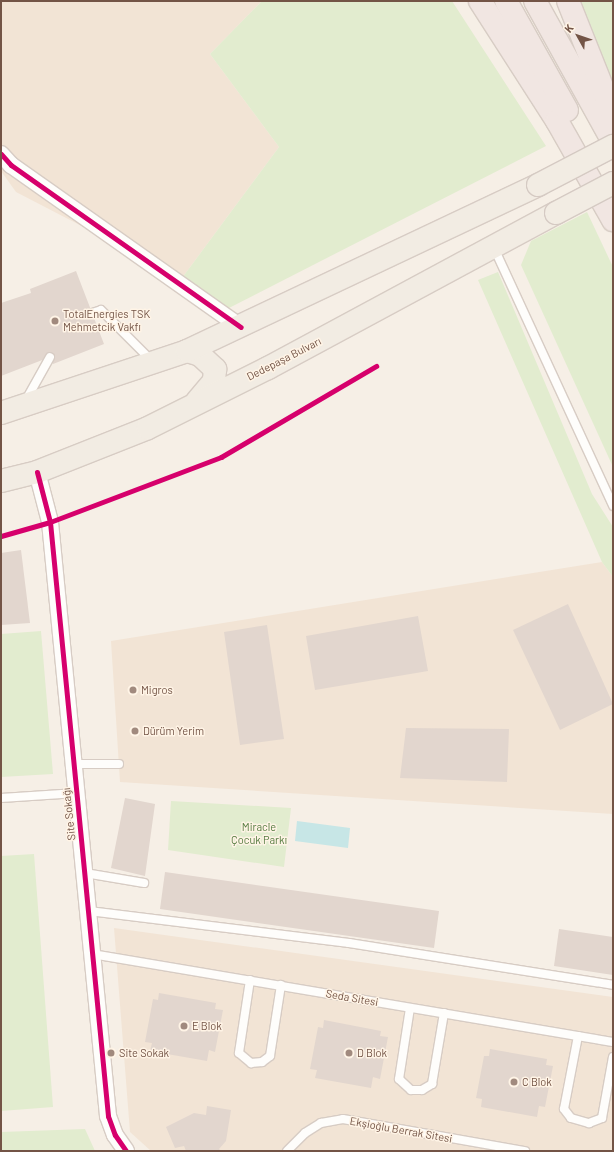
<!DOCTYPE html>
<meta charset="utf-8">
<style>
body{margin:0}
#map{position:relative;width:614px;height:1152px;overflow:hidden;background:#f6efe6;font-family:Barlow,sans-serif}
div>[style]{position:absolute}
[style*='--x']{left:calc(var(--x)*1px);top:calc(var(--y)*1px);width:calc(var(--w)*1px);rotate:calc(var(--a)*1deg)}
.residential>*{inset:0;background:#f2e4d5}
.green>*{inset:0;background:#e2eccf}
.water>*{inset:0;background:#c7e6e6}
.building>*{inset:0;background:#e2d6ce}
.roads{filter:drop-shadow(1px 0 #d7ccc4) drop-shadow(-1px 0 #d7ccc4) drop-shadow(0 1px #d7ccc4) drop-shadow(0 -1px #d7ccc4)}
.lane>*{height:8px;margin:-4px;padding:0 4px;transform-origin:4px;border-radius:4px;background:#fefdfb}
.street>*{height:16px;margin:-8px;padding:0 8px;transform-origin:8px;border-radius:8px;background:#fefdfb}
.primary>*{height:22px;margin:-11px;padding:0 11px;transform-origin:11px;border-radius:11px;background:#f2ece3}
.highway>*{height:22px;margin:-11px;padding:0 11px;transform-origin:11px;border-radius:11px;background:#f1e6e2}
.bridges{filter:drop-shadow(1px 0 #d5cac3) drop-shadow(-1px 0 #d5cac3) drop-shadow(0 1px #d5cac3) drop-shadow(0 -1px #d5cac3)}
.primary-bridge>*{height:22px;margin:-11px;padding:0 11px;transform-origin:11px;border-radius:11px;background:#f2ece3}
.cycleway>*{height:5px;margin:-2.5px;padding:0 2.5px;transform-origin:2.5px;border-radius:2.5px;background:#d6006c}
.dots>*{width:11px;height:11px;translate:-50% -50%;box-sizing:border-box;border:2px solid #fff4e6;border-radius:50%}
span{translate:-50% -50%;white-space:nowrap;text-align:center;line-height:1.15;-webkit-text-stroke:3px #fff4e6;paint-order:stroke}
.poi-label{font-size:11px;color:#735446}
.left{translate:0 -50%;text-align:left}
.street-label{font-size:11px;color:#735446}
.park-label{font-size:11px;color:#537a3e}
.frame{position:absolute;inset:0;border:2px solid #735446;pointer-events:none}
.north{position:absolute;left:558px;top:16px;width:40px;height:40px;-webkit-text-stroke:3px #fff4e6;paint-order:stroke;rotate:310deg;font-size:11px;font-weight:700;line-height:16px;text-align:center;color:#735446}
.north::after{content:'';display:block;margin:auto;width:14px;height:18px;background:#735446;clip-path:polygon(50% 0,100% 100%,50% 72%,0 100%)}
</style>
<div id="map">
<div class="residential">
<div style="clip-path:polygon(1px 1px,262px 1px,210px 54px,279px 147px,182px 278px,16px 192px,1px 171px)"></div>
<div style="clip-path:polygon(602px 562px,613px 577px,613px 814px,120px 782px,111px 641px)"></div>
<div style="clip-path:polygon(114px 928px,613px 997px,613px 1151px,151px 1151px,130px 1132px)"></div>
</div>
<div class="green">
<div style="clip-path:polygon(262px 1px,452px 1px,546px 146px,227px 309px,182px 278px,279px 147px,210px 54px)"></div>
<div style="clip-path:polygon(580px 1px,613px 1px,613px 82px)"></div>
<div style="clip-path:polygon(587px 212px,613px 267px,613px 467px,521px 265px,531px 241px)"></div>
<div style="clip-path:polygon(498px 272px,592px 494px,613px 527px,613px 577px,602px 562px,478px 280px)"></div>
<div style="clip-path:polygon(41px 631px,53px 774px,1px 777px,1px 634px)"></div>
<div style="clip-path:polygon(171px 801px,291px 808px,284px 867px,168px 850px)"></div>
<div style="clip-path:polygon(34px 854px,53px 1107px,1px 1111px,1px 856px)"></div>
<div style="clip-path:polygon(85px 1129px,95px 1151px,1px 1151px,1px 1132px)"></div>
</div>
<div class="water">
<div style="clip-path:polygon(297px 821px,350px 828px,348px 848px,295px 841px)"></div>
</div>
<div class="building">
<div style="clip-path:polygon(76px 271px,104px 344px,53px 364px,50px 357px,1px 376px,1px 303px,31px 293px,30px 289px)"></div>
<div style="clip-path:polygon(21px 550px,30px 623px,1px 625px,1px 553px)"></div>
<div style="clip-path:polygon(568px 604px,613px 704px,560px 730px,513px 630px)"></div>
<div style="clip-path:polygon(418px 616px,428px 671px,315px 690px,306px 636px)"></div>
<div style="clip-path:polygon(267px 625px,284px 739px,240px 745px,224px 632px)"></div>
<div style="clip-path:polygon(406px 728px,509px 729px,507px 782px,400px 778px)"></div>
<div style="clip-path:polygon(125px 798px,155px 804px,145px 876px,111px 868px)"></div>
<div style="clip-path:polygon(165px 872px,439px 911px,434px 948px,160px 909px)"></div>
<div style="clip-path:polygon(559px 929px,613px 937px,613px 975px,554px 966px)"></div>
<div style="clip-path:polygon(159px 993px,216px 1003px,215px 1009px,223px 1010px,215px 1052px,209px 1050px,207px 1061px,150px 1051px,152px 1043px,145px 1042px,153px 999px,158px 1000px)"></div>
<div style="clip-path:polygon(324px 1020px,381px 1031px,380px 1036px,388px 1037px,380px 1079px,373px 1077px,371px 1088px,315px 1078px,317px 1070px,310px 1069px,318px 1027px,323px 1028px)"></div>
<div style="clip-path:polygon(490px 1049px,547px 1059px,546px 1065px,553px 1066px,545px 1107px,539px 1106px,537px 1117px,481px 1107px,482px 1099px,476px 1098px,484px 1056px,489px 1056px)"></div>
<div style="clip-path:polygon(207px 1106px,231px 1110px,226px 1141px,219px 1149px,221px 1151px,186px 1151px,184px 1146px,175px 1148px,166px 1127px,194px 1113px,206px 1115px)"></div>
</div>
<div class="roads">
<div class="lane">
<div style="--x:494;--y:248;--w:284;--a:65.2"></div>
<div style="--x:92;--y:313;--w:9;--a:-18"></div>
<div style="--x:101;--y:310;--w:71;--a:45"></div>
<div style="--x:26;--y:400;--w:49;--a:-60.8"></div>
<div style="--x:74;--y:764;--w:45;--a:0"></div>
<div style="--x:1;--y:798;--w:76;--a:-3.8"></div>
<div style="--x:85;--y:873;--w:60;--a:9.6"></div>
<div style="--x:89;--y:911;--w:262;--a:7"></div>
<div style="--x:349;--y:943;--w:267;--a:9"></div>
<div style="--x:92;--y:954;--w:528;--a:9.59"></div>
<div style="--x:250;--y:980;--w:74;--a:98.6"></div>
<div style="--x:239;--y:1053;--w:16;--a:40"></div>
<div style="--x:251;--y:1063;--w:11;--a:-5"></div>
<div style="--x:262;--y:1062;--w:10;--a:-37"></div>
<div style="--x:270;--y:1056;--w:72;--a:-81.2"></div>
<div style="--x:410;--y:1008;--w:72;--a:98.8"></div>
<div style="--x:399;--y:1079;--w:16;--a:43"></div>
<div style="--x:411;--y:1090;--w:11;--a:0"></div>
<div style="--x:422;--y:1090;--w:12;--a:-31"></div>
<div style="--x:432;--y:1084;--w:72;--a:-80.4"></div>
<div style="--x:578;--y:1036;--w:74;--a:100.9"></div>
<div style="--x:564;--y:1109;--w:11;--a:52"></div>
<div style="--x:571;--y:1118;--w:19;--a:16"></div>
<div style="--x:589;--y:1123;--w:14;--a:-21"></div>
<div style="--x:602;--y:1118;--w:62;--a:-79.8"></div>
<div style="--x:287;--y:1151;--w:25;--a:-45"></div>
<div style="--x:305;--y:1133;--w:19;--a:-32"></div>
<div style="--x:321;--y:1123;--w:22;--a:-10"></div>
<div style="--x:343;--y:1119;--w:185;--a:10"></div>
</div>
<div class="street">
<div style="--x:1;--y:154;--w:15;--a:48"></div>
<div style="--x:11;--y:165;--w:281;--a:35.2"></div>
<div style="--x:37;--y:472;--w:52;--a:75.4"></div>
<div style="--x:50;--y:522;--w:597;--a:84.42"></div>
<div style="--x:108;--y:1116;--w:20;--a:70"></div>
<div style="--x:115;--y:1135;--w:19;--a:55"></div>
</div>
<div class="primary">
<div style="--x:187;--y:351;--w:14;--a:17"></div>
<div style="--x:200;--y:355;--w:21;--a:43"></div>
<div style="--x:215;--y:369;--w:12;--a:95"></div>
<div style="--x:214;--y:381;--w:26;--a:130"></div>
<div style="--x:1;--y:413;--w:196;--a:-18.4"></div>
<div style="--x:187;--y:351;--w:388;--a:-25.3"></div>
<div style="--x:1;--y:481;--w:37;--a:-14"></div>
<div style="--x:37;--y:472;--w:119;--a:-21.6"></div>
<div style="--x:148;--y:428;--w:134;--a:-26.6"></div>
<div style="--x:268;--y:368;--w:327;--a:-28.3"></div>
</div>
<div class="highway">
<div style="--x:480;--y:1;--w:143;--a:57.3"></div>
<div style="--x:557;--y:121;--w:114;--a:60.5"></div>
<div style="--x:506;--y:1;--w:125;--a:60.8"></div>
<div style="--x:535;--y:1;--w:161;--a:61"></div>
<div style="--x:568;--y:1;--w:122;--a:68.3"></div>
</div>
</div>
<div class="bridges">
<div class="primary-bridge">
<div style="--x:538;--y:185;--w:85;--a:-27.5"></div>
<div style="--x:556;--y:213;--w:64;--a:-27.8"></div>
</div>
</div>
<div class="cycleway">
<div style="--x:1;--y:154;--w:15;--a:48"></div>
<div style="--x:11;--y:165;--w:281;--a:35.2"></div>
<div style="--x:37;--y:472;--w:52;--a:75.4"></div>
<div style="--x:50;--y:522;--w:597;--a:84.42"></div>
<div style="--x:108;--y:1116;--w:20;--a:70"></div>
<div style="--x:115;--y:1135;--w:19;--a:55"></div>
<div style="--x:1;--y:536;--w:51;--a:-15.9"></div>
<div style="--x:50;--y:522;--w:183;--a:-20.8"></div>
<div style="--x:221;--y:457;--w:180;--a:-30.4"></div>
</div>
<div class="dots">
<div style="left:55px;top:321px;background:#a18a7e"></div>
<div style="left:133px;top:690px;background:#a18a7e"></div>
<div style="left:135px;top:731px;background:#a18a7e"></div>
<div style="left:184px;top:1026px;background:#a18a7e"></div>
<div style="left:111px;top:1053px;background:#a18a7e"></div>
<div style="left:349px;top:1053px;background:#a18a7e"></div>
<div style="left:514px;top:1082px;background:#a18a7e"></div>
</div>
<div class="poi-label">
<span class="left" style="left:63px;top:321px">TotalEnergies TSK<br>Mehmetcik Vakfı</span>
<span class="left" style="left:141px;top:690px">Migros</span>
<span class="left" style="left:143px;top:731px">Dürüm Yerim</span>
<span class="left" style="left:192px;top:1026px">E Blok</span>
<span class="left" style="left:119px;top:1053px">Site Sokak</span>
<span class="left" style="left:357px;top:1053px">D Blok</span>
<span class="left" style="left:522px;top:1082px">C Blok</span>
</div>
<div class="street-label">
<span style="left:284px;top:359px;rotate:-27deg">Dedepaşa Bulvarı</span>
<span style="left:69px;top:814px;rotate:-96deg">Site Sokağı</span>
<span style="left:352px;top:998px;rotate:10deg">Seda Sitesi</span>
<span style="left:401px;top:1130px;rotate:10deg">Ekşioğlu Berrak Sitesi</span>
</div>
<div class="park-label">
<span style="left:259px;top:834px">Miracle<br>Çocuk Parkı</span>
</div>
<div class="frame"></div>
<div class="north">K</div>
</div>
